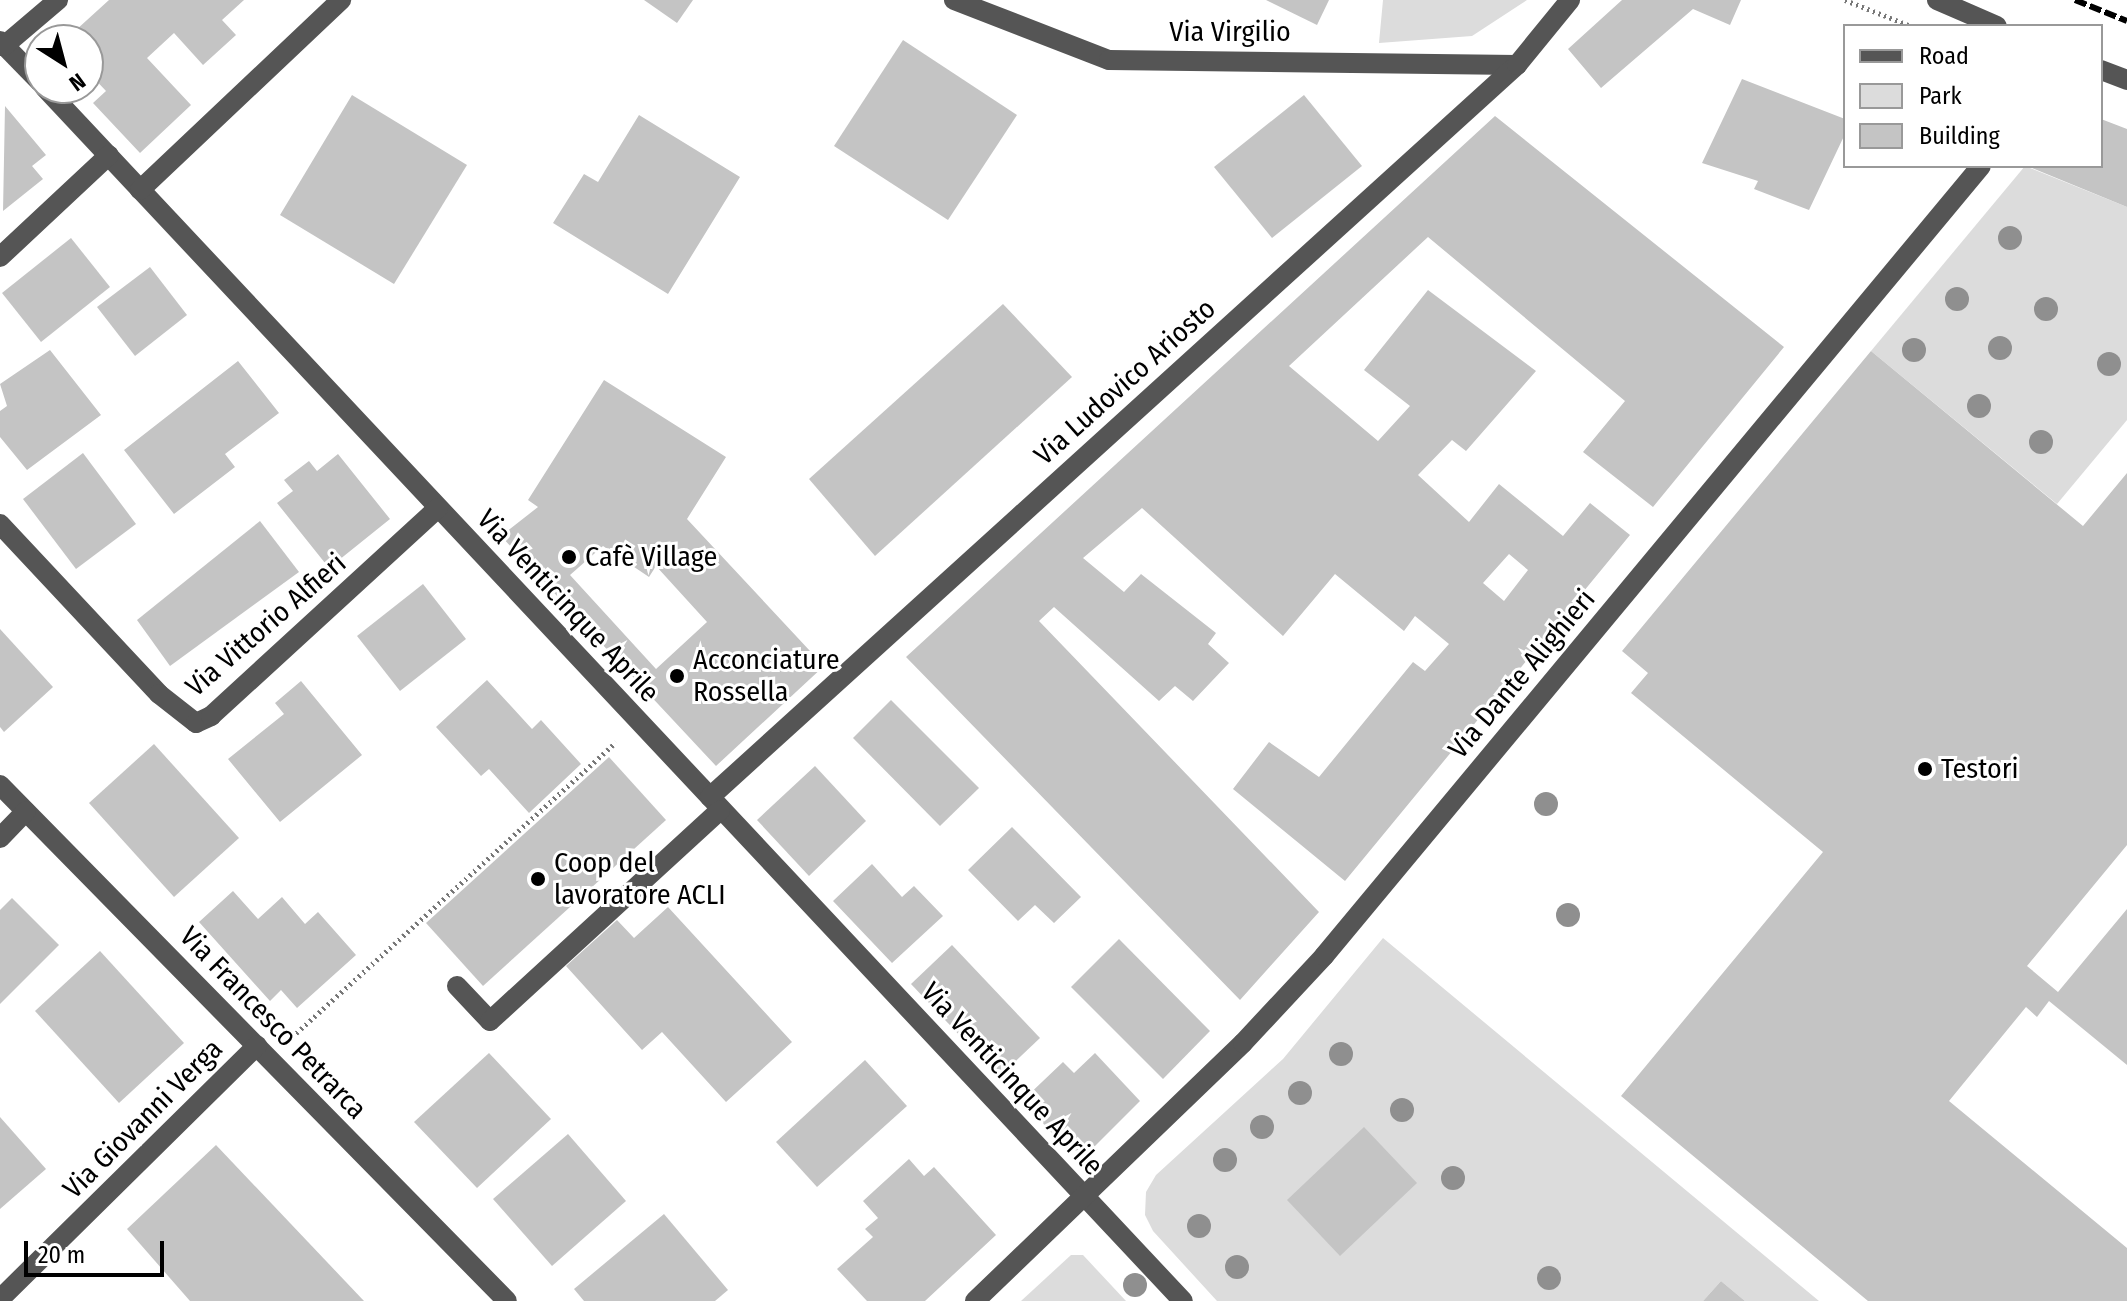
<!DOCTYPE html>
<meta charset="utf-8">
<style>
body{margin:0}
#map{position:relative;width:2127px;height:1301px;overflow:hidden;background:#fff;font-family:"Fira Sans Condensed",sans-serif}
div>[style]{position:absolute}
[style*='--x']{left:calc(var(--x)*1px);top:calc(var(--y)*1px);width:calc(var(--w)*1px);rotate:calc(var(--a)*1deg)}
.green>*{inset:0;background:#dcdcdc}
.building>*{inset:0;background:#c4c4c4}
.path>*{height:5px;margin-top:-2.5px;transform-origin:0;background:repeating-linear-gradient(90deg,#777 0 2px,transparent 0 6px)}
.minor>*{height:20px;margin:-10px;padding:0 10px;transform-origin:10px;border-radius:10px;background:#555}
.rail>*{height:6px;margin-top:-3px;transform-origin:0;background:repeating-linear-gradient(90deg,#000 0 12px,transparent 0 16px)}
.trees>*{width:24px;height:24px;margin:-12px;border-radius:50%;background:#8f8f8f}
.dots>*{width:22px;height:22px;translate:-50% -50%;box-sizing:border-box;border:4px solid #fff;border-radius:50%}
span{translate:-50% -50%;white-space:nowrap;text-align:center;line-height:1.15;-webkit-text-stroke:6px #fff;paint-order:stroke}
.street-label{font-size:28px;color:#000}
.poi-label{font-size:28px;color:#000}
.left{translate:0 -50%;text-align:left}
.legend{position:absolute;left:1843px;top:24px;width:260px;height:144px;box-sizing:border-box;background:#fff;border:2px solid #999;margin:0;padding:10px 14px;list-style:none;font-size:24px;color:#000}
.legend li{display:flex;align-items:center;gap:16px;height:40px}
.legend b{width:40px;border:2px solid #999}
.north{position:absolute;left:24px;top:24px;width:80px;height:80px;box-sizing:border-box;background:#fff;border:2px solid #999;border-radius:50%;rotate:144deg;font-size:22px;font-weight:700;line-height:32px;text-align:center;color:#000}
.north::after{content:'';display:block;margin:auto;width:28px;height:36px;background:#000;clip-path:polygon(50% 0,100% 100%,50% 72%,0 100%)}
.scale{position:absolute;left:24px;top:1241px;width:140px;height:36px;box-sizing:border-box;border:4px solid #000;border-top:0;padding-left:10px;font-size:24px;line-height:28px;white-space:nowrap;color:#000;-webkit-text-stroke:6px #fff;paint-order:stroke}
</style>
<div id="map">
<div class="green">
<div style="clip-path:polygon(1383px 0,1527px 0,1472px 36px,1379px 43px)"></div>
<div style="clip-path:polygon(2025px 166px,2127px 207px,2127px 420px,2057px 504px,1871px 351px)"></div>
<div style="clip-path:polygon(1383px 938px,1819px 1301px,1745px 1301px,1721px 1281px,1703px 1301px,1217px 1301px,1153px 1231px,1145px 1215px,1146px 1192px,1156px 1175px,1283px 1059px)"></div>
<div style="clip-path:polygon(1071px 1255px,1083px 1255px,1126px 1301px,1021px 1301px)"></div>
</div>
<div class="building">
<div style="clip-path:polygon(109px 0,244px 0,222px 20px,236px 35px,203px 65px,174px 33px,147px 58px,191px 105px,140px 153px,93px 103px,106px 91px,88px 72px,88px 40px,65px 40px)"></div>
<div style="clip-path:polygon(644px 0,693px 0,677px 23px)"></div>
<div style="clip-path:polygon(1266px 0,1329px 0,1317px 25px)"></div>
<div style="clip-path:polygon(1622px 0,1741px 0,1730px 25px,1693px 9px,1601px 88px,1568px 49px)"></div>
<div style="clip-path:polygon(903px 40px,1017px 115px,948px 220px,834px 146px)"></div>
<div style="clip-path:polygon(1742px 79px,1845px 119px,1845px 134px,1809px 210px,1754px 189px,1758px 181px,1702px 163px)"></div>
<div style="clip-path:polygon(352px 95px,467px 165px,394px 284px,280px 215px)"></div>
<div style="clip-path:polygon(1304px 95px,1362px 166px,1272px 238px,1214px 167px)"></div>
<div style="clip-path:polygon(5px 106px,46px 155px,32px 166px,43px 179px,3px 211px)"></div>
<div style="clip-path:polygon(639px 115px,740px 177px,668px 294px,553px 223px,584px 174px,598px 182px)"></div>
<div style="clip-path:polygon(evenodd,1495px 116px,1784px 347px,1653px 507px,1583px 452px,1625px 401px,1428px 237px,1289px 366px,1378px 441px,1410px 406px,1364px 370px,1428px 290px,1536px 371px,1466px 451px,1452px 440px,1418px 475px,1469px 522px,1499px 484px,1563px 536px,1590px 503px,1630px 535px,1345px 881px,1233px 789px,1269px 742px,1319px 777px,1413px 662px,1425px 671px,1449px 644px,1415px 616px,1404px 631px,1335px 574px,1283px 636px,1142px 508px,1083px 558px,1124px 592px,1141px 574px,1216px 633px,1208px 644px,1229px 663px,1193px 701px,1175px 686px,1159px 701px,1054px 607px,1039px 621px,1319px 912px,1240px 1000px,906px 657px,1495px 116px,1509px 554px,1528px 570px,1504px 601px,1483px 583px,1509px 554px)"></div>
<div style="clip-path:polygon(2101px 119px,2127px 129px,2127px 207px,2027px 166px,2101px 166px)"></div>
<div style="clip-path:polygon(71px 238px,110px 287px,41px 342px,2px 293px)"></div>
<div style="clip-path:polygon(150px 267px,187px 315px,135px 356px,97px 307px)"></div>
<div style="clip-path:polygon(1003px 304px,1072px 377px,875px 556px,809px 479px)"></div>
<div style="clip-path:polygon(50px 350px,101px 415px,27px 470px,0 437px,0 411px,7px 406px,0 384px)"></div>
<div style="clip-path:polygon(1871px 351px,2083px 526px,2127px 473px,2127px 845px,2027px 966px,2058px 992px,2127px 909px,2127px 1065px,2049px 1001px,2037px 1017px,2026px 1007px,1949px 1101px,2127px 1248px,2127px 1301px,1868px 1301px,1621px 1096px,1823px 852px,1631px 693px,1648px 673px,1622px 651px)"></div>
<div style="clip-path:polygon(238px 361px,279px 413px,225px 454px,235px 467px,174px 514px,124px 450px)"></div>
<div style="clip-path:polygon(evenodd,604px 380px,726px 457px,687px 519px,824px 666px,716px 766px,501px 536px,538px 507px,528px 500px,604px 380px,603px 546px,649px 577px,656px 566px,707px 622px,656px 669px,570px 575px,603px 546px)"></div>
<div style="clip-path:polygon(83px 453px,136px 524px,76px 569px,23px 499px)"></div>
<div style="clip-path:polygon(338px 454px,390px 519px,329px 568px,277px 503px,293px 491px,284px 480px,309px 461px,317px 471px)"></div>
<div style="clip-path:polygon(260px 521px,299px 572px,170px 666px,137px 620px)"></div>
<div style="clip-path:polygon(423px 584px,466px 639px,400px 691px,357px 636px)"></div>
<div style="clip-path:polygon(0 629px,53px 687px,4px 732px,0 727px)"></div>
<div style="clip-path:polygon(487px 680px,532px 729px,541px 720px,581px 764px,529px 813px,489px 769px,481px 776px,436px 727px)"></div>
<div style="clip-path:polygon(301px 681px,362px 755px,280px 822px,228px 759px,284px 714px,275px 703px)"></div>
<div style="clip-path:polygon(891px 700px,979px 788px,940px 826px,853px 738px)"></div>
<div style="clip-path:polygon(154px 744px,239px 838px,174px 897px,89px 803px)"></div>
<div style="clip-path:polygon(609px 757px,666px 820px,483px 986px,426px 923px)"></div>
<div style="clip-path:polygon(815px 766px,866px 821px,809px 876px,757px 820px)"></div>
<div style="clip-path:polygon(1012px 827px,1081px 897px,1054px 923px,1035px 905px,1018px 921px,968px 870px)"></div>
<div style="clip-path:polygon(872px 864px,902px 897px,914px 886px,943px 916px,892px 963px,833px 901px)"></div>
<div style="clip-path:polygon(233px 891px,258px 919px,282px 897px,305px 924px,318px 912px,356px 955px,297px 1008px,281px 990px,270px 1001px,199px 922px)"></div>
<div style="clip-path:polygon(12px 898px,59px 945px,0 1004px,0 910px)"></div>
<div style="clip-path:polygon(668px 907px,792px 1042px,726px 1102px,662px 1032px,642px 1050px,566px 966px,617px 920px,634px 938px)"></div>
<div style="clip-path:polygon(1119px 939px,1210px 1031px,1163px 1079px,1071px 987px)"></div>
<div style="clip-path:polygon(952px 945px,1040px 1038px,999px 1077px,911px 984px)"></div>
<div style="clip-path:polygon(100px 951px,184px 1043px,119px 1103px,35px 1011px)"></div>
<div style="clip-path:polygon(489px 1053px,551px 1119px,477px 1188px,414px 1122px)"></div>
<div style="clip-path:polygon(1095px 1053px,1140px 1101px,1092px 1149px,1069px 1151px,1022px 1101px,1063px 1062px,1074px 1073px)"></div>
<div style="clip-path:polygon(865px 1060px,907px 1106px,817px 1187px,776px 1142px)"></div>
<div style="clip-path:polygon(0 1117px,46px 1169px,0 1209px)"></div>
<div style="clip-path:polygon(1364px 1127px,1417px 1183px,1340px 1256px,1287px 1200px)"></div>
<div style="clip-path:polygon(568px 1134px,626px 1201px,552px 1266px,493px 1199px)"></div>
<div style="clip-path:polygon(216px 1145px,364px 1301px,190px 1301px,127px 1229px)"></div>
<div style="clip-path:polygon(909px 1159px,924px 1176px,934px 1167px,996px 1235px,925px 1301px,867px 1301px,837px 1269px,873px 1237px,865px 1229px,878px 1218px,863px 1201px)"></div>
<div style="clip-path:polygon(664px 1214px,728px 1290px,715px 1301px,584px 1301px,574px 1289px)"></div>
<div style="clip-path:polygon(1721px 1281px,1745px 1301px,1703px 1301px)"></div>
</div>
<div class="path">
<div style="--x:1845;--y:0;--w:71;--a:21.5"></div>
<div style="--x:292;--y:1037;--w:438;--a:-42.3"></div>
</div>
<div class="minor">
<div style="--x:954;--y:0;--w:166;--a:21.2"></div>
<div style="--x:1109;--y:60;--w:408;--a:0.7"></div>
<div style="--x:1937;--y:0;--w:65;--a:23.4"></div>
<div style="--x:0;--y:41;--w:57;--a:45.7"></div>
<div style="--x:4;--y:46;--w:71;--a:-40.4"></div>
<div style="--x:2101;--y:70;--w:28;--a:21"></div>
<div style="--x:45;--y:88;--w:1663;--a:46.83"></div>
<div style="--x:140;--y:190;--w:277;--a:-43.4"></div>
<div style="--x:0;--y:257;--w:149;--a:-43.1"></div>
<div style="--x:0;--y:524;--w:233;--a:46.9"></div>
<div style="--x:159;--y:694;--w:47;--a:38.1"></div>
<div style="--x:196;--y:723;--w:17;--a:-25"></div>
<div style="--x:211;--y:716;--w:308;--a:-42.5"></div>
<div style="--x:0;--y:785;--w:723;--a:45.5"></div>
<div style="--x:710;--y:797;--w:1090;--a:-42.21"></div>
<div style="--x:1517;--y:65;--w:84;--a:-50.8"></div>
<div style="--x:0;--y:838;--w:37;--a:-46"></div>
<div style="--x:457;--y:986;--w:48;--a:46.7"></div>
<div style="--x:490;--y:1021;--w:312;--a:-42.5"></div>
<div style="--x:0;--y:1299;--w:361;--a:-44.6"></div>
<div style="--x:975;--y:1301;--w:372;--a:-43.9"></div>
<div style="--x:1243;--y:1043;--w:119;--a:-47"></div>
<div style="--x:1324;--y:956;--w:1027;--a:-50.25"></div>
</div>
<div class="rail">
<div style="--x:2075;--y:0;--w:56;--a:22"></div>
</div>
<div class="trees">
<div style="left:2010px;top:238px"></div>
<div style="left:1957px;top:299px"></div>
<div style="left:2046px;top:309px"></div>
<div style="left:2000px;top:348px"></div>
<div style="left:1914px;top:350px"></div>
<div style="left:2109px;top:364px"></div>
<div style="left:1979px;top:406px"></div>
<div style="left:2041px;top:442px"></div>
<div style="left:1546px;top:804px"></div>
<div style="left:1568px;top:915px"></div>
<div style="left:1341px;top:1054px"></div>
<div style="left:1300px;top:1093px"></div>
<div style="left:1402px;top:1110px"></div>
<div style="left:1262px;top:1127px"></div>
<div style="left:1225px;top:1160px"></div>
<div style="left:1453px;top:1178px"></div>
<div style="left:1199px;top:1226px"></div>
<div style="left:1237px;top:1267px"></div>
<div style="left:1549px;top:1278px"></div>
<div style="left:1135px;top:1285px"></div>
</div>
<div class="dots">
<div style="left:569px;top:557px;background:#000"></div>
<div style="left:677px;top:676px;background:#000"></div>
<div style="left:1925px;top:769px;background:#000"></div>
<div style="left:538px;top:879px;background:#000"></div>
</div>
<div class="street-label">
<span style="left:1230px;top:32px">Via Virgilio</span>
<span style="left:1125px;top:382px;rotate:-42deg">Via Ludovico Ariosto</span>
<span style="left:568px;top:606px;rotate:47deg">Via Venticinque Aprile</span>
<span style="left:266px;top:625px;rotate:-41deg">Via Vittorio Alfieri</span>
<span style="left:1522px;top:674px;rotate:-50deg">Via Dante Alighieri</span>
<span style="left:273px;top:1023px;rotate:46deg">Via Francesco Petrarca</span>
<span style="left:1012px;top:1079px;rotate:47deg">Via Venticinque Aprile</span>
<span style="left:143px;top:1119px;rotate:-45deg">Via Giovanni Verga</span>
</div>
<div class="poi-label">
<span class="left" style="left:585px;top:557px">Cafè Village</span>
<span class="left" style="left:693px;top:676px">Acconciature<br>Rossella</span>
<span class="left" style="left:1941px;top:769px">Testori</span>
<span class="left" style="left:554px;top:879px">Coop del<br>lavoratore ACLI</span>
</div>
<ul class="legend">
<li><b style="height:10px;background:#555"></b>Road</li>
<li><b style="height:22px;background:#dcdcdc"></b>Park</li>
<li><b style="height:22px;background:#c4c4c4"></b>Building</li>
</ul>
<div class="north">N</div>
<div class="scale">20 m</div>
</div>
